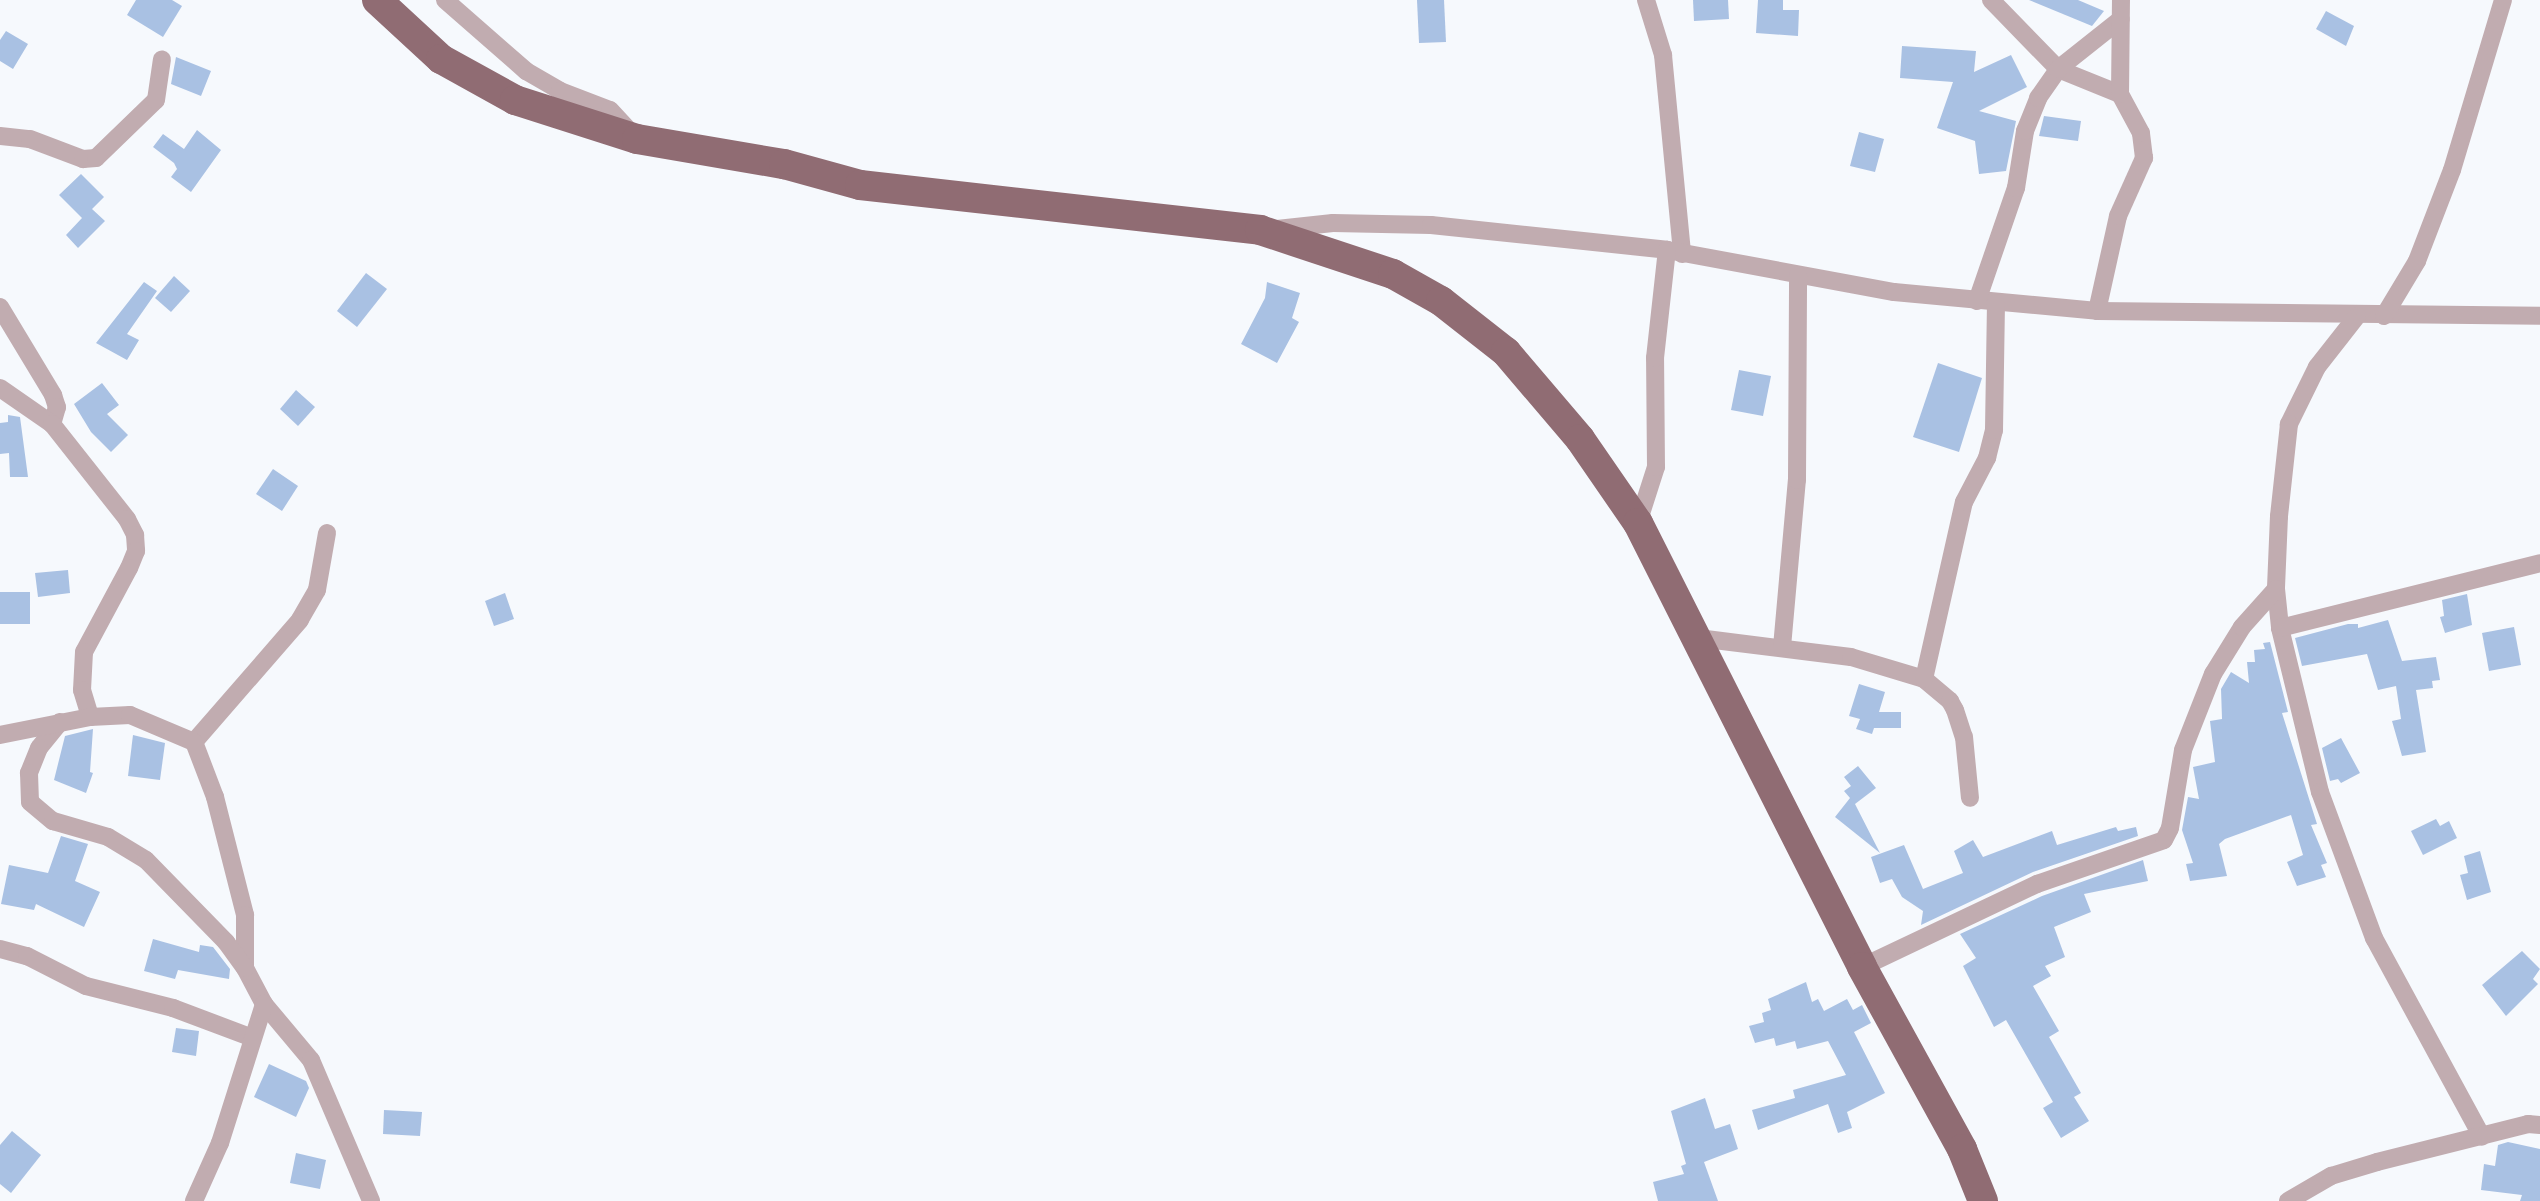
<!DOCTYPE html>
<style>
body{margin:0}
#map{position:relative;width:2540px;height:1201px;overflow:hidden;background:#f6f9fd;font-family:"Asap Condensed",sans-serif}
div>[style]{position:absolute}
[style*='--x']{left:calc(var(--x)*1px);top:calc(var(--y)*1px);width:calc(var(--w)*1px);rotate:calc(var(--a)*1deg)}
.building>*{inset:0;background:#a9c1e3}
.street>*{height:18px;margin:-9px;padding:0 9px;transform-origin:9px;border-radius:9px;background:#c1acb0}
.primary>*{height:30px;margin:-15px;padding:0 15px;transform-origin:15px;border-radius:15px;background:#906c73}
span{translate:-50% -50%;white-space:nowrap;text-align:center;line-height:1.15;-webkit-text-stroke:8px #fff;paint-order:stroke}
</style>
<div id="map">
<div class="building">
<div style="clip-path:polygon(136px 0,172px 0,182px 6px,163px 37px,127px 15px)"></div>
<div style="clip-path:polygon(1417px 0,1444px 0,1446px 42px,1419px 43px)"></div>
<div style="clip-path:polygon(1693px 0,1728px 0,1729px 19px,1694px 21px)"></div>
<div style="clip-path:polygon(1758px 0,1783px 0,1783px 10px,1799px 10px,1798px 36px,1756px 33px)"></div>
<div style="clip-path:polygon(2029px 0,2078px 0,2104px 11px,2092px 26px)"></div>
<div style="clip-path:polygon(2326px 11px,2354px 26px,2346px 46px,2316px 29px)"></div>
<div style="clip-path:polygon(6px 31px,28px 44px,13px 69px,0 61px,0 40px)"></div>
<div style="clip-path:polygon(1902px 46px,1976px 51px,1974px 72px,2011px 55px,2027px 87px,1979px 111px,2016px 121px,2006px 171px,1979px 174px,1975px 141px,1937px 128px,1953px 82px,1900px 78px)"></div>
<div style="clip-path:polygon(176px 57px,211px 71px,201px 96px,171px 84px)"></div>
<div style="clip-path:polygon(2044px 116px,2081px 121px,2078px 141px,2039px 136px)"></div>
<div style="clip-path:polygon(197px 130px,221px 150px,191px 192px,171px 177px,177px 169px,174px 163px,153px 147px,163px 134px,184px 149px)"></div>
<div style="clip-path:polygon(1859px 132px,1884px 139px,1875px 172px,1850px 166px)"></div>
<div style="clip-path:polygon(81px 174px,104px 197px,92px 209px,105px 221px,78px 248px,66px 235px,82px 218px,59px 195px)"></div>
<div style="clip-path:polygon(366px 273px,387px 289px,357px 327px,337px 311px)"></div>
<div style="clip-path:polygon(174px 276px,190px 291px,171px 312px,155px 298px)"></div>
<div style="clip-path:polygon(144px 282px,157px 291px,127px 334px,139px 340px,127px 360px,96px 343px)"></div>
<div style="clip-path:polygon(1267px 282px,1300px 293px,1292px 318px,1299px 322px,1277px 363px,1241px 344px,1265px 298px)"></div>
<div style="clip-path:polygon(1938px 363px,1982px 378px,1959px 452px,1913px 437px)"></div>
<div style="clip-path:polygon(1739px 370px,1771px 376px,1763px 416px,1731px 410px)"></div>
<div style="clip-path:polygon(102px 383px,119px 405px,107px 414px,128px 435px,111px 452px,91px 432px,74px 404px)"></div>
<div style="clip-path:polygon(296px 390px,315px 407px,298px 426px,280px 409px)"></div>
<div style="clip-path:polygon(8px 415px,20px 417px,28px 477px,10px 477px,9px 453px,0 454px,0 423px,8px 422px)"></div>
<div style="clip-path:polygon(273px 469px,298px 486px,282px 511px,256px 494px)"></div>
<div style="clip-path:polygon(68px 570px,70px 593px,38px 597px,35px 573px)"></div>
<div style="clip-path:polygon(0 592px,30px 592px,30px 624px,0 624px)"></div>
<div style="clip-path:polygon(505px 593px,514px 619px,494px 626px,485px 601px)"></div>
<div style="clip-path:polygon(2467px 594px,2472px 625px,2445px 633px,2440px 617px,2444px 616px,2442px 600px)"></div>
<div style="clip-path:polygon(2388px 620px,2402px 661px,2436px 657px,2440px 680px,2432px 681px,2433px 688px,2416px 690px,2426px 752px,2402px 756px,2392px 721px,2401px 719px,2396px 686px,2378px 690px,2367px 654px,2302px 666px,2295px 638px,2348px 624px,2358px 624px,2358px 628px)"></div>
<div style="clip-path:polygon(2514px 627px,2521px 665px,2489px 671px,2482px 633px)"></div>
<div style="clip-path:polygon(2270px 642px,2288px 712px,2282px 713px,2317px 824px,2311px 825px,2327px 863px,2321px 865px,2326px 877px,2297px 886px,2287px 862px,2303px 855px,2291px 815px,2225px 839px,2219px 844px,2227px 876px,2190px 881px,2186px 864px,2193px 863px,2182px 830px,2188px 797px,2199px 799px,2193px 767px,2215px 762px,2210px 721px,2222px 719px,2221px 689px,2231px 672px,2249px 683px,2247px 662px,2255px 662px,2254px 650px,2265px 649px,2263px 643px)"></div>
<div style="clip-path:polygon(1859px 684px,1885px 692px,1879px 712px,1901px 712px,1901px 728px,1874px 728px,1872px 734px,1856px 729px,1860px 719px,1849px 716px)"></div>
<div style="clip-path:polygon(93px 729px,90px 772px,93px 773px,86px 793px,54px 780px,65px 736px)"></div>
<div style="clip-path:polygon(133px 735px,165px 743px,160px 780px,128px 776px)"></div>
<div style="clip-path:polygon(2341px 738px,2360px 773px,2341px 783px,2338px 779px,2330px 781px,2322px 748px)"></div>
<div style="clip-path:polygon(1858px 766px,1876px 788px,1855px 804px,1880px 853px,1835px 817px,1850px 798px,1844px 791px,1851px 786px,1844px 777px)"></div>
<div style="clip-path:polygon(2436px 819px,2440px 826px,2449px 821px,2457px 838px,2423px 855px,2411px 831px)"></div>
<div style="clip-path:polygon(2116px 827px,2118px 831px,2136px 827px,2138px 836px,2033px 872px,1921px 925px,1923px 911px,1902px 897px,1892px 879px,1880px 883px,1871px 857px,1904px 845px,1923px 889px,1963px 873px,1954px 851px,1973px 840px,1983px 857px,2052px 831px,2057px 845px)"></div>
<div style="clip-path:polygon(61px 836px,88px 844px,75px 881px,100px 892px,84px 927px,36px 904px,34px 910px,1px 904px,9px 865px,48px 873px)"></div>
<div style="clip-path:polygon(2480px 851px,2491px 892px,2467px 900px,2460px 875px,2468px 873px,2464px 856px)"></div>
<div style="clip-path:polygon(2143px 860px,2148px 881px,2084px 894px,2091px 912px,2054px 927px,2065px 957px,2045px 966px,2051px 976px,2033px 986px,2059px 1031px,2049px 1037px,2081px 1093px,2074px 1097px,2089px 1121px,2061px 1138px,2043px 1108px,2053px 1102px,2006px 1020px,1994px 1027px,1963px 966px,1976px 958px,1960px 934px,2042px 896px)"></div>
<div style="clip-path:polygon(153px 939px,199px 952px,200px 945px,213px 947px,230px 969px,229px 979px,178px 970px,175px 979px,144px 971px)"></div>
<div style="clip-path:polygon(2522px 951px,2540px 969px,2533px 979px,2538px 984px,2506px 1016px,2482px 985px)"></div>
<div style="clip-path:polygon(1806px 982px,1812px 1002px,1818px 999px,1824px 1011px,1847px 999px,1853px 1010px,1862px 1005px,1871px 1023px,1854px 1032px,1885px 1093px,1847px 1112px,1852px 1128px,1838px 1133px,1828px 1104px,1758px 1130px,1752px 1110px,1795px 1098px,1793px 1090px,1846px 1075px,1828px 1041px,1797px 1049px,1795px 1041px,1776px 1046px,1774px 1038px,1755px 1043px,1749px 1026px,1764px 1022px,1762px 1013px,1771px 1010px,1768px 999px)"></div>
<div style="clip-path:polygon(176px 1028px,199px 1031px,196px 1056px,172px 1052px)"></div>
<div style="clip-path:polygon(269px 1064px,306px 1081px,309px 1088px,296px 1117px,254px 1097px)"></div>
<div style="clip-path:polygon(1705px 1098px,1715px 1129px,1730px 1124px,1738px 1149px,1704px 1162px,1718px 1201px,1658px 1201px,1653px 1182px,1684px 1174px,1681px 1166px,1686px 1164px,1671px 1111px)"></div>
<div style="clip-path:polygon(384px 1110px,422px 1112px,420px 1136px,383px 1134px)"></div>
<div style="clip-path:polygon(12px 1131px,41px 1155px,11px 1193px,0 1184px,0 1145px)"></div>
<div style="clip-path:polygon(2508px 1142px,2540px 1149px,2540px 1201px,2520px 1201px,2522px 1195px,2481px 1190px,2484px 1164px,2495px 1166px,2498px 1145px)"></div>
<div style="clip-path:polygon(296px 1153px,326px 1160px,320px 1189px,290px 1183px)"></div>
</div>
<div class="street">
<div style="--x:445;--y:0;--w:108;--a:41.2"></div>
<div style="--x:526;--y:71;--w:39;--a:30"></div>
<div style="--x:560;--y:91;--w:53;--a:20.8"></div>
<div style="--x:610;--y:110;--w:38;--a:47"></div>
<div style="--x:1646;--y:0;--w:58;--a:72.8"></div>
<div style="--x:1663;--y:55;--w:200;--a:84.5"></div>
<div style="--x:1991;--y:0;--w:96;--a:45.8"></div>
<div style="--x:2058;--y:69;--w:67;--a:22"></div>
<div style="--x:0;--y:136;--w:30;--a:6"></div>
<div style="--x:30;--y:139;--w:57;--a:20.7"></div>
<div style="--x:83;--y:159;--w:13;--a:-4"></div>
<div style="--x:96;--y:158;--w:83;--a:-44"></div>
<div style="--x:156;--y:100;--w:41;--a:-81.7"></div>
<div style="--x:1277;--y:229;--w:56;--a:-6.1"></div>
<div style="--x:1333;--y:223;--w:98;--a:1.2"></div>
<div style="--x:1431;--y:225;--w:237;--a:6"></div>
<div style="--x:1667;--y:250;--w:231;--a:10.5"></div>
<div style="--x:1894;--y:292;--w:204;--a:5.3"></div>
<div style="--x:2097;--y:311;--w:443;--a:0.6"></div>
<div style="--x:1977;--y:301;--w:120;--a:-71"></div>
<div style="--x:2016;--y:188;--w:58;--a:-81"></div>
<div style="--x:2025;--y:131;--w:35;--a:-68"></div>
<div style="--x:2038;--y:98;--w:35;--a:-55"></div>
<div style="--x:2058;--y:69;--w:80;--a:-38.4"></div>
<div style="--x:0;--y:307;--w:103;--a:58.9"></div>
<div style="--x:53;--y:395;--w:13;--a:72"></div>
<div style="--x:57;--y:407;--w:18;--a:106"></div>
<div style="--x:2097;--y:311;--w:97;--a:-77.5"></div>
<div style="--x:2118;--y:216;--w:64;--a:-65.9"></div>
<div style="--x:2144;--y:158;--w:25;--a:-97"></div>
<div style="--x:2141;--y:133;--w:44;--a:-118.3"></div>
<div style="--x:2120;--y:94;--w:94;--a:-89.4"></div>
<div style="--x:2357;--y:316;--w:65;--a:128.1"></div>
<div style="--x:2317;--y:367;--w:64;--a:116.2"></div>
<div style="--x:2289;--y:424;--w:93;--a:96.2"></div>
<div style="--x:2279;--y:516;--w:73;--a:92.4"></div>
<div style="--x:2276;--y:589;--w:39;--a:84"></div>
<div style="--x:2280;--y:628;--w:169;--a:76.3"></div>
<div style="--x:2320;--y:792;--w:156;--a:69.7"></div>
<div style="--x:2374;--y:938;--w:226;--a:61.5"></div>
<div style="--x:2384;--y:316;--w:64;--a:-59"></div>
<div style="--x:2417;--y:261;--w:97;--a:-69"></div>
<div style="--x:2452;--y:170;--w:177;--a:-73.3"></div>
<div style="--x:0;--y:388;--w:63;--a:34.7"></div>
<div style="--x:52;--y:424;--w:121;--a:51.7"></div>
<div style="--x:127;--y:519;--w:18;--a:63"></div>
<div style="--x:135;--y:535;--w:16;--a:86"></div>
<div style="--x:136;--y:551;--w:18;--a:112"></div>
<div style="--x:129;--y:568;--w:95;--a:118.2"></div>
<div style="--x:84;--y:652;--w:38;--a:93"></div>
<div style="--x:82;--y:690;--w:28;--a:73"></div>
<div style="--x:1638;--y:523;--w:59;--a:-72.2"></div>
<div style="--x:1656;--y:467;--w:109;--a:-90.5"></div>
<div style="--x:1655;--y:358;--w:109;--a:-83.7"></div>
<div style="--x:327;--y:533;--w:58;--a:100"></div>
<div style="--x:317;--y:590;--w:34;--a:120"></div>
<div style="--x:300;--y:620;--w:162;--a:131"></div>
<div style="--x:194;--y:742;--w:59;--a:69.1"></div>
<div style="--x:215;--y:797;--w:122;--a:75.7"></div>
<div style="--x:245;--y:915;--w:53;--a:90"></div>
<div style="--x:245;--y:968;--w:41;--a:62.2"></div>
<div style="--x:264;--y:1004;--w:73;--a:50"></div>
<div style="--x:311;--y:1060;--w:153;--a:66.9"></div>
<div style="--x:2280;--y:628;--w:268;--a:-14"></div>
<div style="--x:1698;--y:638;--w:154;--a:7.1"></div>
<div style="--x:1851;--y:657;--w:76;--a:16.8"></div>
<div style="--x:1924;--y:679;--w:34;--a:40"></div>
<div style="--x:1950;--y:701;--w:10;--a:61"></div>
<div style="--x:1955;--y:710;--w:28;--a:72"></div>
<div style="--x:1964;--y:737;--w:61;--a:84.4"></div>
<div style="--x:1782;--y:647;--w:168;--a:-84.9"></div>
<div style="--x:1797;--y:480;--w:205;--a:-89.7"></div>
<div style="--x:1924;--y:679;--w:181;--a:-77.3"></div>
<div style="--x:1964;--y:502;--w:50;--a:-62.4"></div>
<div style="--x:1987;--y:458;--w:29;--a:-76"></div>
<div style="--x:1994;--y:430;--w:127;--a:-89.1"></div>
<div style="--x:60;--y:722;--w:33;--a:129"></div>
<div style="--x:39;--y:748;--w:27;--a:112"></div>
<div style="--x:29;--y:773;--w:29;--a:88"></div>
<div style="--x:30;--y:802;--w:30;--a:40"></div>
<div style="--x:53;--y:821;--w:57;--a:16.2"></div>
<div style="--x:108;--y:837;--w:44;--a:31.2"></div>
<div style="--x:146;--y:860;--w:115;--a:45.7"></div>
<div style="--x:226;--y:942;--w:32;--a:54"></div>
<div style="--x:0;--y:735;--w:92;--a:-11.3"></div>
<div style="--x:90;--y:717;--w:40;--a:-2.9"></div>
<div style="--x:130;--y:715;--w:69;--a:22.9"></div>
<div style="--x:0;--y:949;--w:28;--a:15"></div>
<div style="--x:27;--y:956;--w:66;--a:27"></div>
<div style="--x:86;--y:986;--w:90;--a:14.2"></div>
<div style="--x:173;--y:1008;--w:82;--a:20.6"></div>
<div style="--x:1862;--y:967;--w:194;--a:-25.4"></div>
<div style="--x:2037;--y:884;--w:134;--a:-19.1"></div>
<div style="--x:2164;--y:840;--w:13;--a:-63"></div>
<div style="--x:2170;--y:828;--w:79;--a:-80.5"></div>
<div style="--x:2183;--y:750;--w:82;--a:-68.5"></div>
<div style="--x:2213;--y:674;--w:55;--a:-58.3"></div>
<div style="--x:2242;--y:627;--w:51;--a:-48.2"></div>
<div style="--x:194;--y:1201;--w:64;--a:-65.9"></div>
<div style="--x:220;--y:1143;--w:146;--a:-72.4"></div>
<div style="--x:2288;--y:1201;--w:50;--a:-30.2"></div>
<div style="--x:2331;--y:1176;--w:48;--a:-16.9"></div>
<div style="--x:2377;--y:1162;--w:156;--a:-14.1"></div>
<div style="--x:2528;--y:1124;--w:12;--a:5"></div>
</div>
<div class="primary">
<div style="--x:377;--y:0;--w:87;--a:42.7"></div>
<div style="--x:441;--y:59;--w:85;--a:29"></div>
<div style="--x:515;--y:100;--w:128;--a:17.7"></div>
<div style="--x:637;--y:139;--w:149;--a:9.7"></div>
<div style="--x:784;--y:164;--w:79;--a:15.4"></div>
<div style="--x:860;--y:185;--w:403;--a:6.4"></div>
<div style="--x:1260;--y:230;--w:140;--a:18.3"></div>
<div style="--x:1393;--y:274;--w:55;--a:29.4"></div>
<div style="--x:1441;--y:301;--w:83;--a:38.1"></div>
<div style="--x:1506;--y:352;--w:114;--a:49.6"></div>
<div style="--x:1580;--y:439;--w:102;--a:55.4"></div>
<div style="--x:1638;--y:523;--w:497;--a:63.2"></div>
<div style="--x:1862;--y:967;--w:208;--a:61.2"></div>
<div style="--x:1962;--y:1149;--w:56;--a:68"></div>
</div>
</div>
